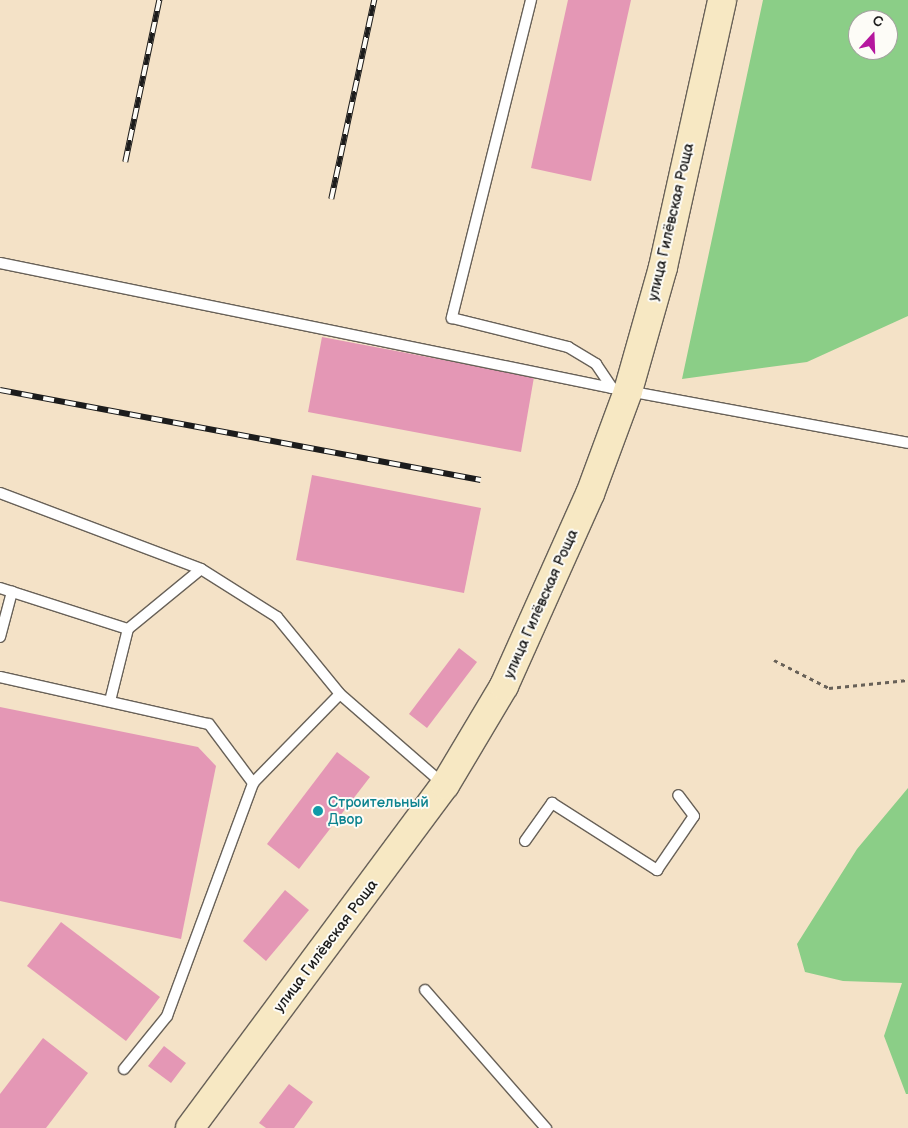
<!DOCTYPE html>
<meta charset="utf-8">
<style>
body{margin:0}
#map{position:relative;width:908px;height:1128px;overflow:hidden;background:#f4e2c7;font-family:"Balsamiq Sans",sans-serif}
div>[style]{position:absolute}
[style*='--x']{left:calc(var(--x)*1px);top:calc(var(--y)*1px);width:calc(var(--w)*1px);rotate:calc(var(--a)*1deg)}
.green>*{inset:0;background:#8bce87}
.building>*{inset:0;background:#e497b5}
.path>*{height:3px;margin-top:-1.5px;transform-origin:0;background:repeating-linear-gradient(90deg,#686158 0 4px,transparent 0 8px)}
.roads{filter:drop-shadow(1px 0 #686158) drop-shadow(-1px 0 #686158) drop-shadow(0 1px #686158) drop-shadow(0 -1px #686158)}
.lane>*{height:10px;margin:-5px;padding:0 5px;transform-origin:5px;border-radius:5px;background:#fff}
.secondary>*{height:28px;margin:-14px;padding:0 14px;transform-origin:14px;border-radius:14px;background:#f7e8c3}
.rail>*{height:5.5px;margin-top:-2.75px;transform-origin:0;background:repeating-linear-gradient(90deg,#fdfcf7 0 11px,#1c1c1c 0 22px);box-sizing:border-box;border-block:1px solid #1c1c1c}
.dots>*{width:14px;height:14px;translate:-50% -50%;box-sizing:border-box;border:2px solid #fdfcf7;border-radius:50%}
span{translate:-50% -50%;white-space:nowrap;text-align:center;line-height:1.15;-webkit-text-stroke:4px #fdfcf7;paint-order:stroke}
.street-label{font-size:15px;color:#1c1c1c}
.culture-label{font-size:15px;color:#0d838f}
.left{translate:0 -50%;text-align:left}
.north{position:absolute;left:848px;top:10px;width:50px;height:50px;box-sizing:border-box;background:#fdfcf7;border:1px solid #a3a29f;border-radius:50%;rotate:20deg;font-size:14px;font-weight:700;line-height:20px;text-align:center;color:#1c1c1c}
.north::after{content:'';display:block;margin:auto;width:18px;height:22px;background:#b5179e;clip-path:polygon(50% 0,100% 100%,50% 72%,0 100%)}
</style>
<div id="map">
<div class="green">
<div style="clip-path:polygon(evenodd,763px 0,908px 0,908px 316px,807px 362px,682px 379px,763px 0,858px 20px,888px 20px,888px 50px,858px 50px,858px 20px)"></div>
<div style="clip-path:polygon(908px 788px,908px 1094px,906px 1094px,884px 1036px,902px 983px,843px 981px,805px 972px,797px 944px,857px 849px)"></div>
</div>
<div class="building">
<div style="clip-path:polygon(568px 0,631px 0,591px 181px,531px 168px)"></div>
<div style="clip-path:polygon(322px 337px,534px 377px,521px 452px,308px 412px)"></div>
<div style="clip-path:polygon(312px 475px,481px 508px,464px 593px,296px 560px)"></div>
<div style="clip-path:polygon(459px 648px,477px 662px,427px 728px,409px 714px)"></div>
<div style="clip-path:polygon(0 707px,198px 747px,216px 766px,181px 939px,0 901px)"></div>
<div style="clip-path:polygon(337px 752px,370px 777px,299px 869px,267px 844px)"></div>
<div style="clip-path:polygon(285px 890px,309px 910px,266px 961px,243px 941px)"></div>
<div style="clip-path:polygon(61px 922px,160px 997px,126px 1041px,27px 966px)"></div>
<div style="clip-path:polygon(43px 1038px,88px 1073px,46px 1128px,0 1128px,0 1094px)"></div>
<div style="clip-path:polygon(164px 1046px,186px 1063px,171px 1083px,148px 1066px)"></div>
<div style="clip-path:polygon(289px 1084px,313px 1102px,294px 1128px,266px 1128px,259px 1123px)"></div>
</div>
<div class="path">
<div style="--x:774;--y:660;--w:62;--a:27"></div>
<div style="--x:829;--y:688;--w:79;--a:-5.8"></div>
</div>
<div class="roads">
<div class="lane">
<div style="--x:531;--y:0;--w:328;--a:104"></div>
<div style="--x:452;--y:318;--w:120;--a:14"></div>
<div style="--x:568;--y:347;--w:33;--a:31"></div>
<div style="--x:596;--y:364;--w:29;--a:56"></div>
<div style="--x:0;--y:263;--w:625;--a:11.54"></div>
<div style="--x:612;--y:388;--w:301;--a:10.5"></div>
<div style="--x:0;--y:493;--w:215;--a:20.7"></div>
<div style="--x:201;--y:569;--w:90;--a:32.3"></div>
<div style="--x:277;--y:617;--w:99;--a:50.7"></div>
<div style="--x:340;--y:694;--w:137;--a:41.1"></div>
<div style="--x:0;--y:588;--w:134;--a:17.8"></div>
<div style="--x:0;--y:637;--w:47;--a:-75.1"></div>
<div style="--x:0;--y:677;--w:214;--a:12.7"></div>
<div style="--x:209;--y:724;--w:74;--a:53.3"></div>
<div style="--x:110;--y:701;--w:74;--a:-76"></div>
<div style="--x:128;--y:629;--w:94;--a:-39.4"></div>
<div style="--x:525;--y:841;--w:47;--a:-54.6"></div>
<div style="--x:552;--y:803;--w:125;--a:32.5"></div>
<div style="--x:657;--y:870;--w:65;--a:-55.6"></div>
<div style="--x:694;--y:816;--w:26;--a:-127"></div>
<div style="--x:425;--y:990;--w:184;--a:48.8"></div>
<div style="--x:124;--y:1069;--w:68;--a:-50.9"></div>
<div style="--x:167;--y:1016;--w:248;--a:-69.7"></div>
<div style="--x:253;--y:783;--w:124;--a:-45.7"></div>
</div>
<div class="secondary">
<div style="--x:190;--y:1128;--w:427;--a:-53.4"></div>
<div style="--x:445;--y:785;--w:115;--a:-59.2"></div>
<div style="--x:504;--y:686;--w:210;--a:-65.9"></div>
<div style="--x:590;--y:494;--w:110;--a:-69.7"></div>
<div style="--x:628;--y:391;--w:129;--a:-74.2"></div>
<div style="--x:663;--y:267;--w:273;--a:-77.5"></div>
</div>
</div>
<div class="rail">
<div style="--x:125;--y:162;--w:166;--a:-78.1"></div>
<div style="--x:331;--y:199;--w:204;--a:-77.8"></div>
<div style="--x:0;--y:390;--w:489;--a:10.6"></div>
</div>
<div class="dots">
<div style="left:318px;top:811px;background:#0f9aa8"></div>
</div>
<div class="street-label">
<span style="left:671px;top:222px;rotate:-77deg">улица Гилёвская Роща</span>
<span style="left:541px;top:604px;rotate:-66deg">улица Гилёвская Роща</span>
<span style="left:326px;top:946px;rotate:-53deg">улица Гилёвская Роща</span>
</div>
<div class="culture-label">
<span class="left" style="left:328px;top:811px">Строительный<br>Двор</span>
</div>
<div class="north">С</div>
</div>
